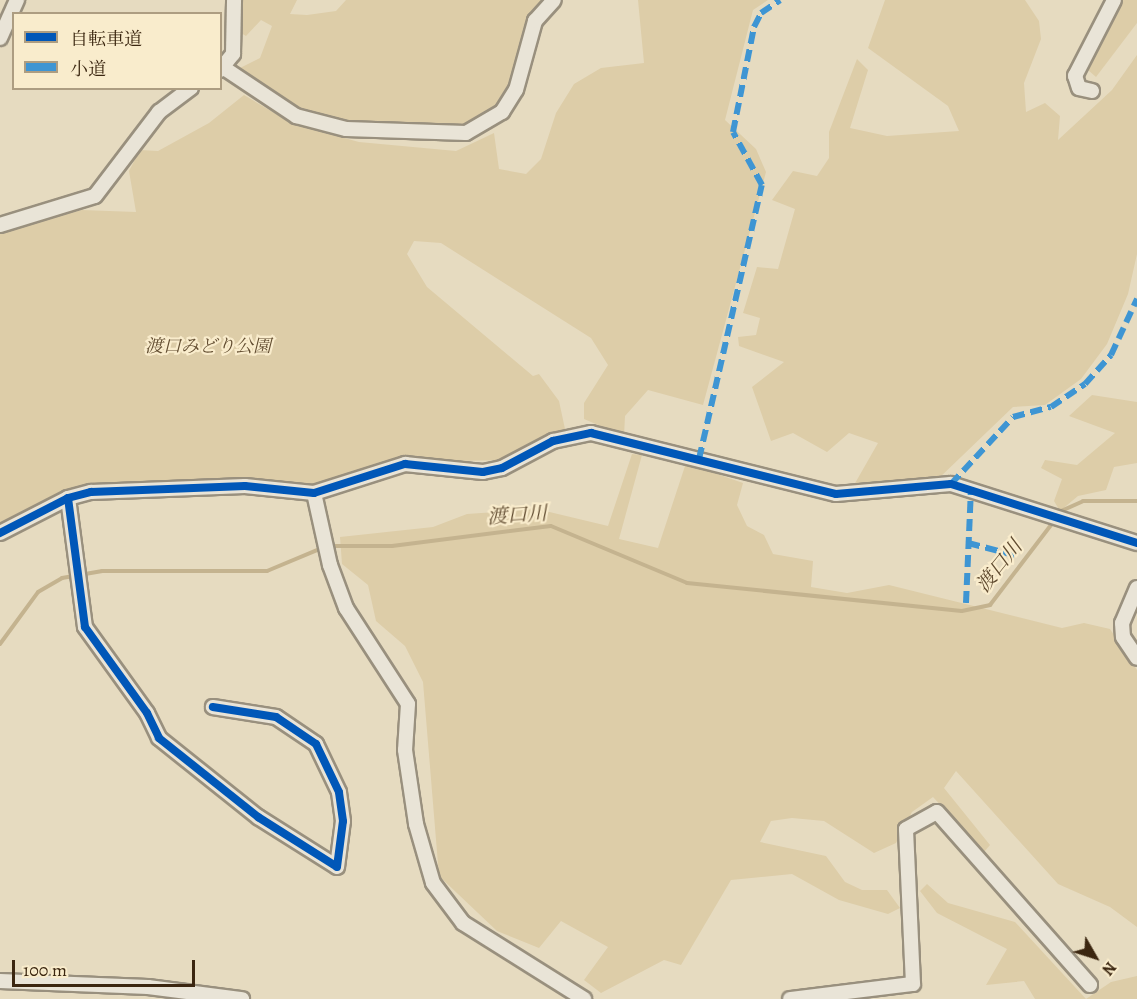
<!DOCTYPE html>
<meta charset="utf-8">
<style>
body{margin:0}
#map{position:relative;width:1137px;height:999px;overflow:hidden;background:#e6dbc0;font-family:Alegreya,"Noto Serif JP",serif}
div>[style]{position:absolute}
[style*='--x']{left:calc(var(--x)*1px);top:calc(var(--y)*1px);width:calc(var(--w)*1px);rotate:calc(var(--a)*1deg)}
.green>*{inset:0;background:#ddcda8}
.stream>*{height:4px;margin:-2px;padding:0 2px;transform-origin:2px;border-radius:2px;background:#c4b38f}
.roads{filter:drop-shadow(2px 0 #99907e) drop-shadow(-2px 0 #99907e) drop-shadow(0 2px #99907e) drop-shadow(0 -2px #99907e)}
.minor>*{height:14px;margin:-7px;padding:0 7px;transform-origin:7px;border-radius:7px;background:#e9e4d7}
.quiet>*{height:6px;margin-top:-3px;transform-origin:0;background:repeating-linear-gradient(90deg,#3e95d3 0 12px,transparent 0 18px)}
.cycleway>*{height:8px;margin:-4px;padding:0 4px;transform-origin:4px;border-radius:4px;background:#0057b8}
span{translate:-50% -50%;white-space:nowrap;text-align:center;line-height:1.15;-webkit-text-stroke:4.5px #f9eccc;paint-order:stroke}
.park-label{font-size:18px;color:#624d31;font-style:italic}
.water-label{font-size:20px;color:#604b30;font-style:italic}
.legend{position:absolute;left:12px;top:12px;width:210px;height:78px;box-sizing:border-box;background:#f9eccc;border:2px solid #ad9d81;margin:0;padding:8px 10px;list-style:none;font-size:18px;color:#3b2610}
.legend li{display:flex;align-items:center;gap:12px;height:30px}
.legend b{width:30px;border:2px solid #ad9d81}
.north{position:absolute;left:1065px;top:927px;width:60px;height:60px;-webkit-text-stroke:4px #f9eccc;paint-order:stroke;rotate:129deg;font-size:16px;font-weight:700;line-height:24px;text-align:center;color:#3b2610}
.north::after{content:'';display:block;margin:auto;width:21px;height:27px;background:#3b2610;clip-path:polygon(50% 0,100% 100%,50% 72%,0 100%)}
.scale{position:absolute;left:12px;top:960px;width:183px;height:27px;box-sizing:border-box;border:3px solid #3b2610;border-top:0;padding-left:8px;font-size:18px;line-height:21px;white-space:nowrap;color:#3b2610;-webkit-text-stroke:4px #f9eccc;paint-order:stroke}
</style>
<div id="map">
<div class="green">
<div style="clip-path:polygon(242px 0,297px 0,290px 14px,307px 15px,336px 11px,346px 0,543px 0,528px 24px,505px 95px,492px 113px,456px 128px,312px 118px,238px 69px,260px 58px,272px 26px,261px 20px,246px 36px,241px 33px)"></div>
<div style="clip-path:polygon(638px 0,768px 0,753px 10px,725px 120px,756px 149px,766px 172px,703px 405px,648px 390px,625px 416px,624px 436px,584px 419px,584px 403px,608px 365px,591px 338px,441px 243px,414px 241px,407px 254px,427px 287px,533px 376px,539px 374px,559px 401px,565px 429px,506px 460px,405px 462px,312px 485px,67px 492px,0 529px,0 231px,82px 210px,136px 212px,129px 171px,140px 150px,158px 151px,209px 123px,244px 95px,293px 124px,359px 142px,456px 151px,494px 133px,499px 169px,526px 174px,541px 159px,556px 113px,574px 84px,601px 68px,644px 63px)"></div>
<div style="clip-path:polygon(885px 0,1025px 0,1039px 21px,1041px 39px,1024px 83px,1026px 112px,1045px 103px,1060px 116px,1058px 140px,1112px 90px,1137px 55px,1137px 254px,1128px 294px,1107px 344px,1081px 379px,1045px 405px,1013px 407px,936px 481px,891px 486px,854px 485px,878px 443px,849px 433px,827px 452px,793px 433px,771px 441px,752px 387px,784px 362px,739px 346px,738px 337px,756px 335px,760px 318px,743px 313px,757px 267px,778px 269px,795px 209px,772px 200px,793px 171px,817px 176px,829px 158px,829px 132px,857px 59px,868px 70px,850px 128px,887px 136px,959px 131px,948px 106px,868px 48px)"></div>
<div style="clip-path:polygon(1121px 0,1137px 0,1137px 23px,1096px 77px,1088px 70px)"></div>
<div style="clip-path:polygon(1092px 395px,1137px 402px,1137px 463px,1114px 467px,1106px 490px,1078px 496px,1060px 511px,1054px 501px,1062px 479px,1041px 468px,1045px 460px,1077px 465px,1115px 433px,1069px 416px)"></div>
<div style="clip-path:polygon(632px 454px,642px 455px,619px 539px,658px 548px,686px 463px,743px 483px,737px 505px,747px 526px,764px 535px,773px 554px,813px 561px,811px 587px,847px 593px,889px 585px,1062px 628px,1084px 623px,1110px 629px,1137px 670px,1137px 927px,1110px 907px,1058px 884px,956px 771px,944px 788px,990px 845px,984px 852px,933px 797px,912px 812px,896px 843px,874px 853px,824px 821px,792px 818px,771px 821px,760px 842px,826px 856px,845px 882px,862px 890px,887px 890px,900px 908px,888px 914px,839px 900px,792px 874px,731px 880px,681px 965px,664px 960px,601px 993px,584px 980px,608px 947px,561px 921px,539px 948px,497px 931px,439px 876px,423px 682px,405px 646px,376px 621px,368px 585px,342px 564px,340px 537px,433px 527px,467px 514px,537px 509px,608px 526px)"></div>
<div style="clip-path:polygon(927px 884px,948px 903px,1015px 922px,1086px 999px,1035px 999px,1024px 981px,986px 985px,1007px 949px,937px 913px,920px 891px)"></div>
<div style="clip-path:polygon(1137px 976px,1137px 999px,1086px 999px,1111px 982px)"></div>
</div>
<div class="stream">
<div style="--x:1061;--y:511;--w:24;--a:-24"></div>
<div style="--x:1083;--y:501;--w:54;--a:0"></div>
<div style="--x:330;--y:546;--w:62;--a:0"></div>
<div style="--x:392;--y:546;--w:160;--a:-7.2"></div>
<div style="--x:551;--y:526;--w:147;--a:22.7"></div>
<div style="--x:687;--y:583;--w:276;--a:5.8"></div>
<div style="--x:962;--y:611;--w:29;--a:-12"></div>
<div style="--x:990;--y:605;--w:106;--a:-52.7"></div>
<div style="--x:0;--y:644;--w:64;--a:-53.8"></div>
<div style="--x:38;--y:592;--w:28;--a:-30"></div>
<div style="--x:62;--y:578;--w:41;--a:-9.9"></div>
<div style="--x:102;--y:571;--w:165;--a:0"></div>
<div style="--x:267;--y:571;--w:60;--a:-22.7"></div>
</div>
<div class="roads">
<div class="minor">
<div style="--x:0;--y:38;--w:42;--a:-65.9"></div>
<div style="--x:224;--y:68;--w:87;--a:33.7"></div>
<div style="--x:296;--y:116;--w:52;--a:14.6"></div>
<div style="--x:346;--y:129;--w:120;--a:1.9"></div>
<div style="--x:466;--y:133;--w:42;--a:-30.3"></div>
<div style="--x:502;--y:112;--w:26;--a:-58"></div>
<div style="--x:516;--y:90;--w:72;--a:-74.6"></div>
<div style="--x:535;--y:21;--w:28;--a:-48"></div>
<div style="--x:220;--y:70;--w:21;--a:-51"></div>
<div style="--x:233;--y:54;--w:54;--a:-88.9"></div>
<div style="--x:1092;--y:91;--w:13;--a:-167"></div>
<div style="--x:1079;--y:88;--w:13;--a:-108"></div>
<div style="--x:1075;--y:76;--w:85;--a:-62.8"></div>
<div style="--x:0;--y:225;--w:99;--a:-17"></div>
<div style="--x:95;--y:196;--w:106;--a:-52.7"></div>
<div style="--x:159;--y:112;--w:40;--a:-37"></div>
<div style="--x:314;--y:493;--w:74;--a:77.5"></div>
<div style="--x:330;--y:565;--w:46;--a:69.6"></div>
<div style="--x:346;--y:608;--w:114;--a:57.1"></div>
<div style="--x:408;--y:704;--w:46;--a:93.7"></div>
<div style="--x:405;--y:750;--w:75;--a:81.5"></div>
<div style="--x:416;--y:824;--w:61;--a:73.9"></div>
<div style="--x:433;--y:883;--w:50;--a:53.1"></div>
<div style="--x:463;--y:923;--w:143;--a:32.1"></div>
<div style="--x:68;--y:498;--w:130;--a:82.5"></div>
<div style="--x:85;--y:627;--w:106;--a:54.2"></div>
<div style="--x:147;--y:713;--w:28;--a:64"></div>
<div style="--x:159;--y:738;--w:127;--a:38.6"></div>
<div style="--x:258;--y:817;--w:93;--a:32.3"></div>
<div style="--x:337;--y:867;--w:46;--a:-82.6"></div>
<div style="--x:343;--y:821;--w:29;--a:-98"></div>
<div style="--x:339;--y:792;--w:53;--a:-115.6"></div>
<div style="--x:316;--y:744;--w:48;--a:-146"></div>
<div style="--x:276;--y:717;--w:64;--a:-171"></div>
<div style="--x:0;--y:533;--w:76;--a:-27.2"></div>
<div style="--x:68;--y:498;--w:24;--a:-15"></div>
<div style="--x:91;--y:492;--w:154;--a:-2.2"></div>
<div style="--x:245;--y:486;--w:69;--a:5.8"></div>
<div style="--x:314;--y:493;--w:96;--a:-17.7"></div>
<div style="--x:405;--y:464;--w:78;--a:5.9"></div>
<div style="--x:483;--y:472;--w:19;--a:-12"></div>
<div style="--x:502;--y:468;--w:58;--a:-27.9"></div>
<div style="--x:553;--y:441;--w:39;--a:-12"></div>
<div style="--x:591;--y:433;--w:252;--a:14"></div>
<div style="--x:836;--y:494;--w:115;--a:-5"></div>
<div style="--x:951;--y:484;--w:195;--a:17.6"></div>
<div style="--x:1137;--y:588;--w:38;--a:113"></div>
<div style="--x:1122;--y:623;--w:14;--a:86"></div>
<div style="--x:1123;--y:637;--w:25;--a:56"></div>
<div style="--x:0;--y:981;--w:148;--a:2.3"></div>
<div style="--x:148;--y:987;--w:95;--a:7.3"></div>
<div style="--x:790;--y:999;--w:124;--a:-7"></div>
<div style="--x:913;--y:984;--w:155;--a:-92.6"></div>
<div style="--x:906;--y:829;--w:35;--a:-29"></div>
<div style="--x:937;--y:812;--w:231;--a:48.5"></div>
</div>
</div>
<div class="quiet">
<div style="--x:699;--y:459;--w:281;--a:-77.1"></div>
<div style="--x:762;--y:185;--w:60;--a:-118.7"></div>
<div style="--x:733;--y:132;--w:107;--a:-78.7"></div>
<div style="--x:754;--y:27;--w:16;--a:-63"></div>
<div style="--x:761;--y:13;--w:23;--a:-34"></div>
<div style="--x:951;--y:484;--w:91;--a:-47.2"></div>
<div style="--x:1013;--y:417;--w:39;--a:-15"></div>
<div style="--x:1051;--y:407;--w:41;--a:-34.1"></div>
<div style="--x:1085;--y:384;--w:39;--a:-48"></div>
<div style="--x:1111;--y:355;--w:62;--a:-65.1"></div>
<div style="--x:968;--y:543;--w:52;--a:14.6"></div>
<div style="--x:966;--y:603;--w:113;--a:-87.5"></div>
</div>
<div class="cycleway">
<div style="--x:68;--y:498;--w:130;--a:82.5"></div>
<div style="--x:85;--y:627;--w:106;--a:54.2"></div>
<div style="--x:147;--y:713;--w:28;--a:64"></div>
<div style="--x:159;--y:738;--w:127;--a:38.6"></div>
<div style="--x:258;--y:817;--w:93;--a:32.3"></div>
<div style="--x:337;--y:867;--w:46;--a:-82.6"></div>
<div style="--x:343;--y:821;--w:29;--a:-98"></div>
<div style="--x:339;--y:792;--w:53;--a:-115.6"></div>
<div style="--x:316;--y:744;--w:48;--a:-146"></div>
<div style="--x:276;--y:717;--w:64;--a:-171"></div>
<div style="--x:0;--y:533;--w:76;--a:-27.2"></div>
<div style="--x:68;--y:498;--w:24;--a:-15"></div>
<div style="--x:91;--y:492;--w:154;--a:-2.2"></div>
<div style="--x:245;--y:486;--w:69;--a:5.8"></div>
<div style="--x:314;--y:493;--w:96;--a:-17.7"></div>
<div style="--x:405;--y:464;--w:78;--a:5.9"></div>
<div style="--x:483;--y:472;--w:19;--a:-12"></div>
<div style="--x:502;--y:468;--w:58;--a:-27.9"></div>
<div style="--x:553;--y:441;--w:39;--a:-12"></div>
<div style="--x:591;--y:433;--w:252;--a:14"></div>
<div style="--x:836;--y:494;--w:115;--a:-5"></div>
<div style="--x:951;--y:484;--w:195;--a:17.6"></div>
</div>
<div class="park-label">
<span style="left:208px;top:346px">渡口みどり公園</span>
</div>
<div class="water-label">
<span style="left:517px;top:515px;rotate:-4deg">渡口川</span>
<span style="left:999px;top:566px;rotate:-51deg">渡口川</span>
</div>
<ul class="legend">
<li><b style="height:8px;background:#0057b8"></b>自転車道</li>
<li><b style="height:8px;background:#3e95d3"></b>小道</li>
</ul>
<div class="north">N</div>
<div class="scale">100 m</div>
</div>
